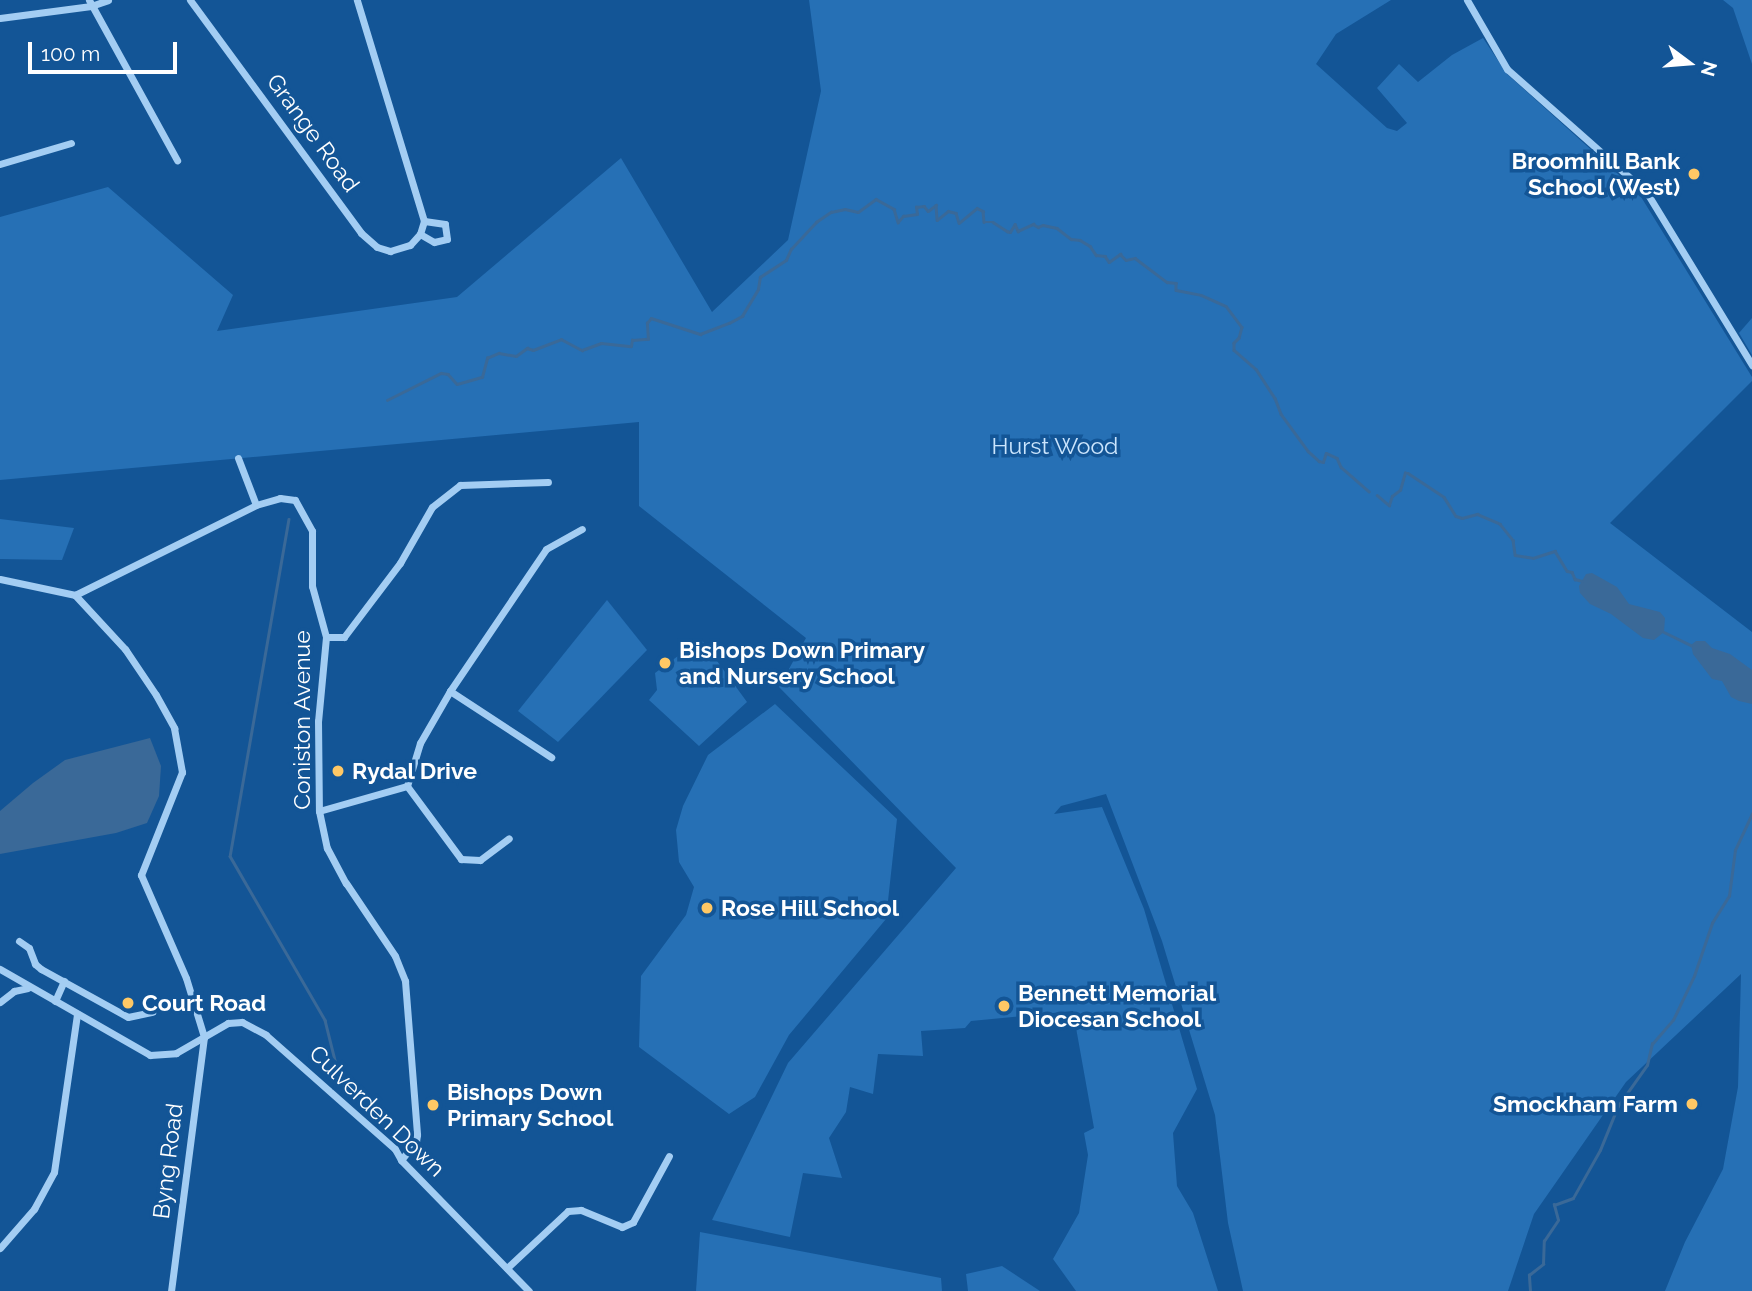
<!DOCTYPE html>
<style>
body{margin:0}
#map{position:relative;width:1752px;height:1291px;overflow:hidden;background:#135596;font-family:Raleway,sans-serif}
div>[style]{position:absolute}
[style*='--x']{left:calc(var(--x)*1px);top:calc(var(--y)*1px);width:calc(var(--w)*1px);rotate:calc(var(--a)*1deg)}
.green>*{inset:0;background:#2670b5}
.water>*{inset:0;background:#3a6998}
.stream>*{height:2.5px;margin:-1.25px;padding:0 1.25px;transform-origin:1.25px;border-radius:1.25px;background:#3a6998}
.minor>*{height:7px;margin:-3.5px;padding:0 3.5px;transform-origin:3.5px;border-radius:3.5px;background:#a3cdf3}
.dots>*{width:19px;height:19px;translate:-50% -50%;box-sizing:border-box;border:4px solid #135596;border-radius:50%}
span{translate:-50% -50%;white-space:nowrap;text-align:center;line-height:1.15;-webkit-text-stroke:7px #135596;paint-order:stroke}
.street-label{font-size:23px;color:#fff}
.poi-label{font-size:23px;color:#fff;font-weight:700}
.right{translate:-100% -50%;text-align:right}
.left{translate:0 -50%;text-align:left}
.park-label{font-size:23px;color:#cbe5fd}
.north{position:absolute;left:1654px;top:28px;width:70px;height:70px;-webkit-text-stroke:5px #135596;paint-order:stroke;rotate:106deg;font-size:19px;font-weight:700;line-height:28px;text-align:center;color:#fff}
.north::after{content:'';display:block;margin:auto;width:24px;height:32px;background:#fff;clip-path:polygon(50% 0,100% 100%,50% 72%,0 100%)}
.scale{position:absolute;left:28px;top:42px;width:149px;height:32px;box-sizing:border-box;border:4px solid #fff;border-top:0;padding-left:9px;font-size:21px;line-height:24px;white-space:nowrap;color:#fff;-webkit-text-stroke:5px #135596;paint-order:stroke}
</style>
<div id="map">
<div class="green">
<div style="clip-path:polygon(809px 0,1391px 0,1336px 34px,1316px 64px,1387px 128px,1397px 131px,1407px 123px,1377px 88px,1399px 64px,1418px 82px,1452px 55px,1483px 38px,1507px 74px,1638px 192px,1752px 377px,1752px 381px,1610px 523px,1752px 632px,1752px 1291px,1665px 1291px,1685px 1242px,1723px 1169px,1738px 1087px,1741px 974px,1626px 1082px,1534px 1214px,1508px 1291px,1243px 1291px,1228px 1223px,1215px 1115px,1162px 941px,1106px 794px,1061px 806px,1054px 814px,1102px 807px,1144px 909px,1197px 1089px,1173px 1133px,1177px 1186px,1193px 1213px,1218px 1291px,1076px 1291px,1053px 1259px,1079px 1213px,1088px 1155px,1084px 1133px,1094px 1128px,1073px 1011px,971px 1021px,965px 1028px,921px 1031px,923px 1056px,878px 1054px,873px 1094px,850px 1087px,846px 1112px,829px 1138px,842px 1178px,803px 1173px,790px 1237px,712px 1220px,788px 1063px,956px 868px,779px 687px,806px 638px,639px 506px,639px 422px,0 480px,0 217px,108px 187px,233px 295px,217px 331px,457px 297px,621px 158px,712px 312px,788px 240px,821px 91px)"></div>
<div style="clip-path:polygon(1723px 0,1752px 0,1752px 64px,1733px 8px)"></div>
<div style="clip-path:polygon(1752px 318px,1752px 355px,1739px 333px)"></div>
<div style="clip-path:polygon(0 519px,74px 528px,62px 560px,0 559px)"></div>
<div style="clip-path:polygon(607px 600px,647px 650px,558px 742px,518px 711px)"></div>
<div style="clip-path:polygon(701px 639px,747px 702px,699px 746px,649px 700px,657px 690px,655px 673px)"></div>
<div style="clip-path:polygon(775px 704px,897px 819px,886px 919px,789px 1035px,755px 1097px,729px 1114px,639px 1047px,641px 976px,686px 915px,694px 887px,679px 862px,676px 830px,683px 806px,708px 755px)"></div>
<div style="clip-path:polygon(700px 1232px,941px 1278px,942px 1291px,696px 1291px)"></div>
<div style="clip-path:polygon(1002px 1266px,1040px 1291px,968px 1291px,966px 1274px)"></div>
</div>
<div class="water">
<div style="clip-path:polygon(1592px 573px,1617px 587px,1629px 604px,1660px 612px,1665px 618px,1664px 632px,1654px 640px,1643px 638px,1611px 614px,1590px 604px,1580px 593px,1579px 586px,1586px 574px)"></div>
<div style="clip-path:polygon(1696px 641px,1705px 641px,1712px 648px,1730px 654px,1752px 670px,1752px 704px,1739px 701px,1731px 697px,1722px 681px,1712px 679px,1693px 654px,1691px 645px)"></div>
<div style="clip-path:polygon(150px 738px,161px 766px,159px 796px,147px 823px,116px 833px,0 854px,0 811px,33px 783px,65px 760px)"></div>
</div>
<div class="stream">
<div style="--x:387;--y:400;--w:60;--a:-26.6"></div>
<div style="--x:441;--y:373;--w:7;--a:8"></div>
<div style="--x:448;--y:374;--w:13;--a:48"></div>
<div style="--x:457;--y:384;--w:26;--a:-16"></div>
<div style="--x:482;--y:377;--w:20;--a:-75"></div>
<div style="--x:487;--y:358;--w:13;--a:-23"></div>
<div style="--x:499;--y:353;--w:17;--a:10"></div>
<div style="--x:516;--y:356;--w:14;--a:-36"></div>
<div style="--x:527;--y:348;--w:6;--a:18"></div>
<div style="--x:533;--y:350;--w:30;--a:-21"></div>
<div style="--x:561;--y:339;--w:24;--a:28"></div>
<div style="--x:582;--y:350;--w:20;--a:-20"></div>
<div style="--x:601;--y:343;--w:30;--a:6"></div>
<div style="--x:631;--y:346;--w:6;--a:-81"></div>
<div style="--x:632;--y:340;--w:16;--a:-4"></div>
<div style="--x:648;--y:339;--w:16;--a:-94"></div>
<div style="--x:647;--y:323;--w:6;--a:-51"></div>
<div style="--x:651;--y:318;--w:52;--a:18.1"></div>
<div style="--x:700;--y:334;--w:31;--a:-21"></div>
<div style="--x:729;--y:323;--w:15;--a:-28"></div>
<div style="--x:742;--y:316;--w:31;--a:-59"></div>
<div style="--x:758;--y:289;--w:12;--a:-81"></div>
<div style="--x:760;--y:277;--w:31;--a:-33"></div>
<div style="--x:786;--y:260;--w:12;--a:-66"></div>
<div style="--x:791;--y:249;--w:37;--a:-47"></div>
<div style="--x:816;--y:222;--w:18;--a:-34"></div>
<div style="--x:831;--y:212;--w:14;--a:-12"></div>
<div style="--x:845;--y:209;--w:13;--a:13"></div>
<div style="--x:858;--y:212;--w:22;--a:-36"></div>
<div style="--x:876;--y:199;--w:21;--a:29"></div>
<div style="--x:894;--y:209;--w:14;--a:73"></div>
<div style="--x:898;--y:222;--w:8;--a:-50"></div>
<div style="--x:903;--y:216;--w:14;--a:-8"></div>
<div style="--x:917;--y:214;--w:7;--a:-98"></div>
<div style="--x:916;--y:207;--w:8;--a:-7"></div>
<div style="--x:924;--y:206;--w:6;--a:51"></div>
<div style="--x:928;--y:211;--w:10;--a:-37"></div>
<div style="--x:936;--y:205;--w:15;--a:86"></div>
<div style="--x:937;--y:220;--w:14;--a:-39"></div>
<div style="--x:948;--y:211;--w:8;--a:14"></div>
<div style="--x:956;--y:213;--w:10;--a:73"></div>
<div style="--x:959;--y:223;--w:23;--a:-40"></div>
<div style="--x:977;--y:208;--w:7;--a:27"></div>
<div style="--x:983;--y:211;--w:11;--a:85"></div>
<div style="--x:984;--y:222;--w:9;--a:0"></div>
<div style="--x:993;--y:222;--w:17;--a:33"></div>
<div style="--x:1007;--y:231;--w:3;--a:18"></div>
<div style="--x:1010;--y:232;--w:9;--a:-58"></div>
<div style="--x:1015;--y:224;--w:8;--a:67"></div>
<div style="--x:1018;--y:231;--w:17;--a:-25"></div>
<div style="--x:1033;--y:224;--w:6;--a:31"></div>
<div style="--x:1038;--y:227;--w:5;--a:-22"></div>
<div style="--x:1043;--y:225;--w:14;--a:12"></div>
<div style="--x:1057;--y:228;--w:18;--a:38"></div>
<div style="--x:1071;--y:239;--w:9;--a:6"></div>
<div style="--x:1080;--y:240;--w:12;--a:31"></div>
<div style="--x:1090;--y:246;--w:11;--a:56"></div>
<div style="--x:1096;--y:255;--w:9;--a:6"></div>
<div style="--x:1105;--y:256;--w:7;--a:56"></div>
<div style="--x:1109;--y:262;--w:14;--a:-36"></div>
<div style="--x:1120;--y:254;--w:8;--a:45"></div>
<div style="--x:1126;--y:260;--w:9;--a:-13"></div>
<div style="--x:1135;--y:258;--w:40;--a:37"></div>
<div style="--x:1167;--y:282;--w:9;--a:6"></div>
<div style="--x:1176;--y:283;--w:7;--a:90"></div>
<div style="--x:1176;--y:290;--w:25;--a:11"></div>
<div style="--x:1201;--y:295;--w:27;--a:24"></div>
<div style="--x:1226;--y:306;--w:26;--a:53"></div>
<div style="--x:1242;--y:327;--w:11;--a:105"></div>
<div style="--x:1239;--y:338;--w:7;--a:135"></div>
<div style="--x:1234;--y:343;--w:7;--a:90"></div>
<div style="--x:1234;--y:350;--w:29;--a:41"></div>
<div style="--x:1256;--y:369;--w:35;--a:57"></div>
<div style="--x:1275;--y:398;--w:17;--a:69"></div>
<div style="--x:1281;--y:414;--w:46;--a:53.9"></div>
<div style="--x:1308;--y:451;--w:15;--a:42"></div>
<div style="--x:1319;--y:461;--w:4;--a:14"></div>
<div style="--x:1323;--y:462;--w:9;--a:-72"></div>
<div style="--x:1326;--y:453;--w:12;--a:24"></div>
<div style="--x:1337;--y:458;--w:10;--a:66"></div>
<div style="--x:1341;--y:467;--w:37;--a:41"></div>
<div style="--x:1377;--y:495;--w:16;--a:40"></div>
<div style="--x:1389;--y:505;--w:9;--a:-72"></div>
<div style="--x:1392;--y:496;--w:10;--a:-37"></div>
<div style="--x:1400;--y:490;--w:18;--a:-74"></div>
<div style="--x:1405;--y:473;--w:3;--a:0"></div>
<div style="--x:1408;--y:473;--w:43;--a:33.7"></div>
<div style="--x:1444;--y:497;--w:22;--a:58"></div>
<div style="--x:1456;--y:516;--w:6;--a:18"></div>
<div style="--x:1462;--y:518;--w:16;--a:-15"></div>
<div style="--x:1477;--y:514;--w:25;--a:23"></div>
<div style="--x:1500;--y:524;--w:21;--a:51"></div>
<div style="--x:1513;--y:540;--w:15;--a:82"></div>
<div style="--x:1515;--y:555;--w:18;--a:9"></div>
<div style="--x:1533;--y:558;--w:23;--a:-18"></div>
<div style="--x:1555;--y:551;--w:23;--a:59"></div>
<div style="--x:1567;--y:571;--w:5;--a:11"></div>
<div style="--x:1572;--y:572;--w:8;--a:67"></div>
<div style="--x:1575;--y:579;--w:7;--a:16"></div>
<div style="--x:289;--y:519;--w:342;--a:99.9"></div>
<div style="--x:230;--y:856;--w:190;--a:59.9"></div>
<div style="--x:325;--y:1020;--w:49;--a:76"></div>
<div style="--x:1664;--y:632;--w:30;--a:26"></div>
<div style="--x:1530;--y:1291;--w:16;--a:-94"></div>
<div style="--x:1529;--y:1275;--w:18;--a:-38"></div>
<div style="--x:1543;--y:1264;--w:23;--a:-88"></div>
<div style="--x:1544;--y:1241;--w:25;--a:-56"></div>
<div style="--x:1558;--y:1220;--w:16;--a:-105"></div>
<div style="--x:1554;--y:1205;--w:20;--a:-20"></div>
<div style="--x:1573;--y:1198;--w:55;--a:-60.6"></div>
<div style="--x:1600;--y:1150;--w:48;--a:-67.8"></div>
<div style="--x:1618;--y:1106;--w:50;--a:-54.7"></div>
<div style="--x:1647;--y:1065;--w:22;--a:-77"></div>
<div style="--x:1652;--y:1044;--w:32;--a:-49"></div>
<div style="--x:1673;--y:1020;--w:49;--a:-64.5"></div>
<div style="--x:1694;--y:976;--w:56;--a:-71.2"></div>
<div style="--x:1712;--y:923;--w:32;--a:-58"></div>
<div style="--x:1729;--y:896;--w:46;--a:-82.6"></div>
<div style="--x:1735;--y:850;--w:40;--a:-65"></div>
</div>
<div class="minor">
<div style="--x:89;--y:0;--w:183;--a:61.2"></div>
<div style="--x:190;--y:0;--w:289;--a:53.7"></div>
<div style="--x:361;--y:233;--w:21;--a:41"></div>
<div style="--x:377;--y:247;--w:14;--a:17"></div>
<div style="--x:390;--y:251;--w:21;--a:-17"></div>
<div style="--x:410;--y:245;--w:15;--a:-48"></div>
<div style="--x:420;--y:234;--w:14;--a:-73"></div>
<div style="--x:424;--y:221;--w:231;--a:-106.9"></div>
<div style="--x:1467;--y:0;--w:80;--a:59.9"></div>
<div style="--x:1507;--y:69;--w:187;--a:41.5"></div>
<div style="--x:1647;--y:193;--w:202;--a:58.6"></div>
<div style="--x:0;--y:18;--w:92;--a:-7.5"></div>
<div style="--x:91;--y:6;--w:18;--a:-19"></div>
<div style="--x:0;--y:164;--w:74;--a:-16.5"></div>
<div style="--x:420;--y:234;--w:16;--a:30"></div>
<div style="--x:434;--y:242;--w:13;--a:-13"></div>
<div style="--x:447;--y:239;--w:15;--a:-98"></div>
<div style="--x:445;--y:224;--w:21;--a:-172"></div>
<div style="--x:238;--y:458;--w:50;--a:69"></div>
<div style="--x:0;--y:579;--w:77;--a:12"></div>
<div style="--x:75;--y:595;--w:202;--a:-26.4"></div>
<div style="--x:256;--y:505;--w:25;--a:-16"></div>
<div style="--x:280;--y:498;--w:15;--a:8"></div>
<div style="--x:295;--y:500;--w:35;--a:61"></div>
<div style="--x:312;--y:531;--w:55;--a:90"></div>
<div style="--x:312;--y:586;--w:53;--a:74.6"></div>
<div style="--x:326;--y:637;--w:84;--a:95.4"></div>
<div style="--x:318;--y:721;--w:90;--a:89.4"></div>
<div style="--x:319;--y:811;--w:38;--a:78"></div>
<div style="--x:327;--y:848;--w:40;--a:62"></div>
<div style="--x:346;--y:883;--w:88;--a:56.1"></div>
<div style="--x:395;--y:956;--w:27;--a:68"></div>
<div style="--x:405;--y:981;--w:154;--a:85.5"></div>
<div style="--x:417;--y:1135;--w:6;--a:99"></div>
<div style="--x:416;--y:1141;--w:24;--a:128"></div>
<div style="--x:75;--y:595;--w:74;--a:47.2"></div>
<div style="--x:125;--y:649;--w:55;--a:56"></div>
<div style="--x:156;--y:695;--w:38;--a:61"></div>
<div style="--x:174;--y:728;--w:45;--a:79.7"></div>
<div style="--x:182;--y:772;--w:111;--a:111.7"></div>
<div style="--x:141;--y:875;--w:112;--a:66.4"></div>
<div style="--x:186;--y:978;--w:62;--a:73"></div>
<div style="--x:204;--y:1037;--w:256;--a:97.4"></div>
<div style="--x:326;--y:637;--w:18;--a:0"></div>
<div style="--x:344;--y:637;--w:93;--a:-52.9"></div>
<div style="--x:400;--y:563;--w:64;--a:-60.3"></div>
<div style="--x:432;--y:507;--w:36;--a:-38"></div>
<div style="--x:460;--y:485;--w:88;--a:-2"></div>
<div style="--x:450;--y:691;--w:121;--a:33.2"></div>
<div style="--x:407;--y:786;--w:91;--a:53.5"></div>
<div style="--x:461;--y:859;--w:19;--a:3"></div>
<div style="--x:480;--y:860;--w:36;--a:-37"></div>
<div style="--x:319;--y:811;--w:91;--a:-15.9"></div>
<div style="--x:407;--y:786;--w:45;--a:-73.2"></div>
<div style="--x:420;--y:743;--w:60;--a:-60"></div>
<div style="--x:450;--y:691;--w:171;--a:-55.9"></div>
<div style="--x:546;--y:549;--w:41;--a:-29.1"></div>
<div style="--x:19;--y:941;--w:12;--a:35"></div>
<div style="--x:29;--y:948;--w:17;--a:69"></div>
<div style="--x:35;--y:964;--w:8;--a:40"></div>
<div style="--x:41;--y:969;--w:99;--a:28.9"></div>
<div style="--x:128;--y:1017;--w:25;--a:-12"></div>
<div style="--x:0;--y:969;--w:173;--a:29.8"></div>
<div style="--x:150;--y:1055;--w:26;--a:-4"></div>
<div style="--x:176;--y:1053;--w:60;--a:-30"></div>
<div style="--x:228;--y:1023;--w:14;--a:-4"></div>
<div style="--x:242;--y:1022;--w:27;--a:28"></div>
<div style="--x:266;--y:1035;--w:172;--a:41.5"></div>
<div style="--x:395;--y:1149;--w:13;--a:61"></div>
<div style="--x:401;--y:1160;--w:183;--a:45.7"></div>
<div style="--x:55;--y:1001;--w:22;--a:-66"></div>
<div style="--x:0;--y:1002;--w:18;--a:-38"></div>
<div style="--x:14;--y:991;--w:14;--a:-12"></div>
<div style="--x:0;--y:1248;--w:52;--a:-48.9"></div>
<div style="--x:34;--y:1209;--w:42;--a:-61.6"></div>
<div style="--x:54;--y:1172;--w:160;--a:-81.7"></div>
<div style="--x:507;--y:1268;--w:83;--a:-43.1"></div>
<div style="--x:568;--y:1211;--w:13;--a:-4"></div>
<div style="--x:581;--y:1210;--w:44;--a:22.5"></div>
<div style="--x:622;--y:1227;--w:12;--a:-24"></div>
<div style="--x:633;--y:1222;--w:75;--a:-61.4"></div>
</div>
<div class="dots">
<div style="left:1694px;top:174px;background:#ffc865"></div>
<div style="left:665px;top:663px;background:#ffc865"></div>
<div style="left:338px;top:771px;background:#ffc865"></div>
<div style="left:707px;top:908px;background:#ffc865"></div>
<div style="left:128px;top:1003px;background:#ffc865"></div>
<div style="left:1004px;top:1006px;background:#ffc865"></div>
<div style="left:1692px;top:1104px;background:#ffc865"></div>
<div style="left:433px;top:1105px;background:#ffc865"></div>
</div>
<div class="street-label">
<span style="left:313px;top:133px;rotate:54deg">Grange Road</span>
<span style="left:302px;top:720px;rotate:-90deg">Coniston Avenue</span>
<span style="left:377px;top:1111px;rotate:44deg">Culverden Down</span>
<span style="left:168px;top:1161px;rotate:-83deg">Byng Road</span>
</div>
<div class="poi-label">
<span class="right" style="left:1680px;top:174px">Broomhill Bank<br>School (West)</span>
<span class="left" style="left:679px;top:663px">Bishops Down Primary<br>and Nursery School</span>
<span class="left" style="left:352px;top:771px">Rydal Drive</span>
<span class="left" style="left:721px;top:908px">Rose Hill School</span>
<span class="left" style="left:1018px;top:1006px">Bennett Memorial<br>Diocesan School</span>
<span class="left" style="left:142px;top:1003px">Court Road</span>
<span class="left" style="left:447px;top:1105px">Bishops Down<br>Primary School</span>
<span class="right" style="left:1678px;top:1104px">Smockham Farm</span>
</div>
<div class="park-label">
<span style="left:1055px;top:446px">Hurst Wood</span>
</div>
<div class="north">N</div>
<div class="scale">100 m</div>
</div>
